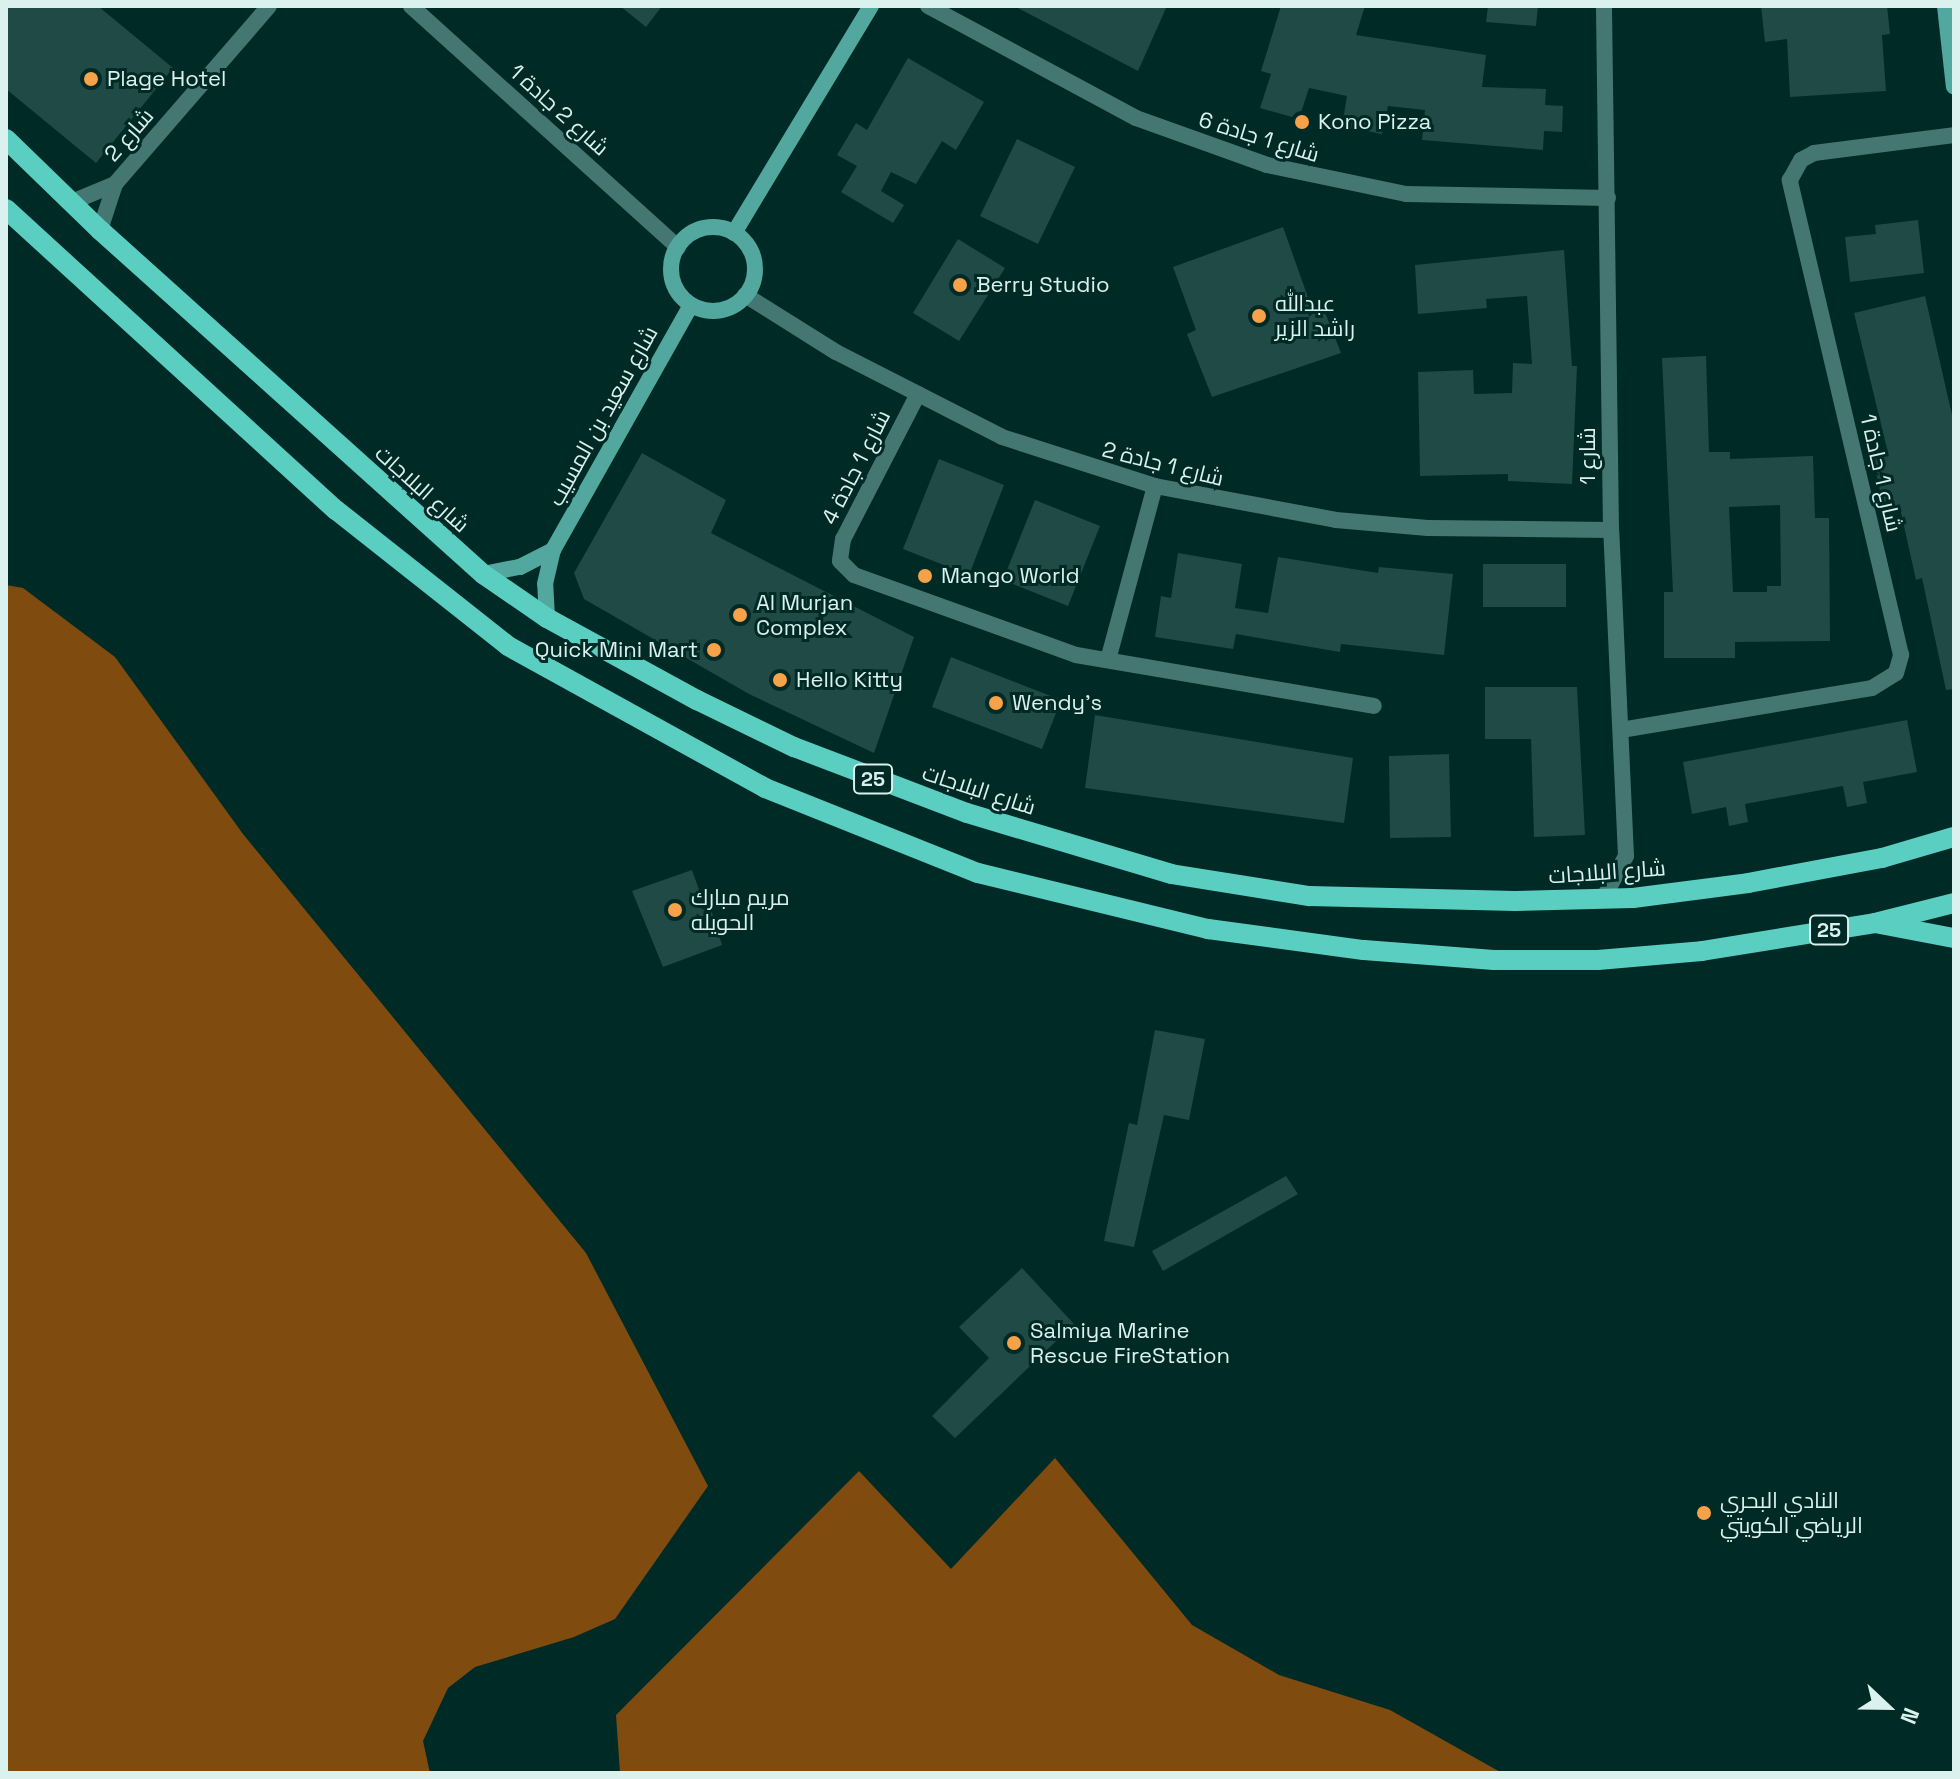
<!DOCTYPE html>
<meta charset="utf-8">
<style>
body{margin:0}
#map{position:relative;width:1960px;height:1779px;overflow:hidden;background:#002a26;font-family:"Space Grotesk",Cairo,sans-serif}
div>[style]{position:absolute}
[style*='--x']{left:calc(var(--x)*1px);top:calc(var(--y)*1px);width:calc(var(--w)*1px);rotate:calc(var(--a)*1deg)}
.water>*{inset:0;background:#804b0e}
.building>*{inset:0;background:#204a45}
.street>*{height:16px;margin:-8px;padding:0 8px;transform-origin:8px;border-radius:8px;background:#447771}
.secondary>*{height:16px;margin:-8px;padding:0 8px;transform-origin:8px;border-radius:8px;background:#52a89e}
.secondary>.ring{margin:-8px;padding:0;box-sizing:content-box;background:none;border:16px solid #52a89e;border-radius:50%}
.primary>*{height:20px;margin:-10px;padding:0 10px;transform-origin:10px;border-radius:10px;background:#5acec1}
.dots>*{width:22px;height:22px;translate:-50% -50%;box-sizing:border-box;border:4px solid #002a26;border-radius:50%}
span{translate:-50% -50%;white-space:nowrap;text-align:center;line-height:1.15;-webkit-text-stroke:6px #002a26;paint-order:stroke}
.shield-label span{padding:2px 6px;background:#002a26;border:2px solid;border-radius:6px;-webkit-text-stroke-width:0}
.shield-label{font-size:20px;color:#daf1ed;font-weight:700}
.poi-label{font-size:22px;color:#daf1ed}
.left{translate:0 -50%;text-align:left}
.right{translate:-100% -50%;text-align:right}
.street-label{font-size:22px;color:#daf1ed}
.frame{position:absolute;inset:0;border:8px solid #daf1ed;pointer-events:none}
.north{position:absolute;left:1848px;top:1667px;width:80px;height:80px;-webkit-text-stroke:6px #002a26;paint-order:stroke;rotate:112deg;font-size:22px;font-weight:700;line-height:32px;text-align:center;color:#daf1ed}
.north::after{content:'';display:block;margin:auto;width:28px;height:36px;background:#daf1ed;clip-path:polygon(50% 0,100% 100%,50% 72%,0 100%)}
</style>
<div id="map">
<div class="water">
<div style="clip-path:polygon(6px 585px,23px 588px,115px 657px,243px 834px,586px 1253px,708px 1486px,615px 1619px,574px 1637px,475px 1667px,448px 1688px,423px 1741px,430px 1773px,6px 1773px)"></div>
<div style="clip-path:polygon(1055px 1458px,1192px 1625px,1279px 1675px,1390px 1710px,1502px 1773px,620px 1773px,616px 1715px,859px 1471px,951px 1569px)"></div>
</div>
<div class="building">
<div style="clip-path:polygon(6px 6px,98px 6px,173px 68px,96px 163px,6px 89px)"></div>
<div style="clip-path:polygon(620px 6px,662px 6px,646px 27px)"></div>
<div style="clip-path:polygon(1014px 6px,1167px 6px,1138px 71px)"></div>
<div style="clip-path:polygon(1281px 6px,1365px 6px,1356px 35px,1486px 55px,1482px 87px,1546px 89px,1545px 105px,1563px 106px,1562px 132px,1544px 131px,1543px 150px,1422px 140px,1425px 110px,1388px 106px,1382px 134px,1342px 126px,1347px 96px,1309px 88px,1299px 119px,1260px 108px,1271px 74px,1261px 71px)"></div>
<div style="clip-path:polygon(1488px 6px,1538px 6px,1536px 26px,1486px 22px)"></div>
<div style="clip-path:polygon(1761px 6px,1887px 6px,1890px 34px,1882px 35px,1886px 91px,1790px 97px,1787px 39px,1765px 42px)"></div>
<div style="clip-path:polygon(908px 58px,984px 102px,956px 150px,942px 141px,916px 184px,891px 172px,881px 191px,904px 205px,893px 223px,841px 192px,857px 166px,837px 155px,856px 123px,867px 130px)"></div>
<div style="clip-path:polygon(1017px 139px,1075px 167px,1038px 244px,980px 216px)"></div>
<div style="clip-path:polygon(1918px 220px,1924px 273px,1850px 282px,1845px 237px,1876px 234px,1875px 225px)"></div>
<div style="clip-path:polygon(1283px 227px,1310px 303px,1320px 300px,1341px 353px,1212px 397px,1187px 334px,1196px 330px,1173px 267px)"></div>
<div style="clip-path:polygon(958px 239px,1005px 268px,959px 341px,913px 313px)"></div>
<div style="clip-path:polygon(1564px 250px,1572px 366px,1577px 366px,1572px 484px,1508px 481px,1508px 474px,1420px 476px,1418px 372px,1473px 370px,1474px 394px,1512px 393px,1513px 363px,1532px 364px,1527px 296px,1486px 299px,1487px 308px,1418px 314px,1415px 265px)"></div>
<div style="clip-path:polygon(1925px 296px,1954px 424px,1954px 689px,1946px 690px,1922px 578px,1916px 580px,1900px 508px,1884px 511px,1873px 456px,1888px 453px,1854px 313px)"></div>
<div style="clip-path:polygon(evenodd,1706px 356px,1709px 452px,1730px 452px,1730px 459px,1813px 456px,1815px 518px,1829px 518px,1830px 641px,1735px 642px,1735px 658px,1664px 658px,1664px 592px,1673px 592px,1662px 358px,1706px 356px,1780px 505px,1781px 586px,1767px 586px,1767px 592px,1733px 592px,1729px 507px,1780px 505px)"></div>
<div style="clip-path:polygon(642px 453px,726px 500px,711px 533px,914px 637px,874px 753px,749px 694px,584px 599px,574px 573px)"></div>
<div style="clip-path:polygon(939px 459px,1004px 485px,969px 575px,903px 549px)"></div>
<div style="clip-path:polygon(1035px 500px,1100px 526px,1068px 606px,1003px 580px)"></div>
<div style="clip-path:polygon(1178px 553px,1242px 564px,1235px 608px,1268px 613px,1278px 557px,1378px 573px,1379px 567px,1453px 574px,1444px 655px,1341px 644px,1340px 652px,1236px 634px,1233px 649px,1155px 637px,1161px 596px,1171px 598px)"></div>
<div style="clip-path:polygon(1483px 564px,1566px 564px,1566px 607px,1483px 607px)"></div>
<div style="clip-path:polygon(951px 657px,1061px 700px,1042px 749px,932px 707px)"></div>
<div style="clip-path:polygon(1485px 687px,1577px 687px,1585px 835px,1534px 837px,1531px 739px,1485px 739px)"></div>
<div style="clip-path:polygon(1095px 715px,1353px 758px,1344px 823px,1085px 788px)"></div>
<div style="clip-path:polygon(1907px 720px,1917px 772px,1863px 782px,1867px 803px,1847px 807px,1843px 786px,1745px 804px,1748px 822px,1729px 826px,1726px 807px,1692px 814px,1683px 762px)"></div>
<div style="clip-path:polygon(1449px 754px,1451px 837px,1390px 838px,1389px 756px)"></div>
<div style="clip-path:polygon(692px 870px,703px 901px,708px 900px,722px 945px,663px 967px,632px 891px)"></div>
<div style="clip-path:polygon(1155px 1030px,1205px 1039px,1189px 1120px,1164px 1115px,1134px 1247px,1104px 1241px,1129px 1123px,1137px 1125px)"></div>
<div style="clip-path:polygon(1286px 1176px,1298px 1194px,1163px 1271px,1152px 1251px)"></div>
<div style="clip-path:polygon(1022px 1268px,1074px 1324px,955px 1438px,932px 1416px,989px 1358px,959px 1327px)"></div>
</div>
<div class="street">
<div style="--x:411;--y:6;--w:360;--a:42.1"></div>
<div style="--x:928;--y:6;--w:236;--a:28.3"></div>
<div style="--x:1136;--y:118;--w:139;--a:19.7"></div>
<div style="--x:1267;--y:165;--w:142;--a:11.8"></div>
<div style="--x:1406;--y:194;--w:202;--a:1.1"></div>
<div style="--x:72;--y:202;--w:47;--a:-22.7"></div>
<div style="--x:100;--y:230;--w:48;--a:-71.9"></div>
<div style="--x:115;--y:184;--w:235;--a:-49.1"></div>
<div style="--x:745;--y:295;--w:107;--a:32.1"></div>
<div style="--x:836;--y:352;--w:186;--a:27.1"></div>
<div style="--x:1002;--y:437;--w:161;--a:17.8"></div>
<div style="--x:1155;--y:486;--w:184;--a:10.6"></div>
<div style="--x:1336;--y:520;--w:92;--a:5"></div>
<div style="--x:1428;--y:528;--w:183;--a:0.6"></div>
<div style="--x:918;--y:394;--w:163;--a:117.3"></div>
<div style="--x:843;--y:539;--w:22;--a:98"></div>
<div style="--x:840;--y:561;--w:20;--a:45"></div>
<div style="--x:854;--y:575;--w:236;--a:19.8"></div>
<div style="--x:1076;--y:655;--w:302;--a:9.7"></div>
<div style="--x:1108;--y:660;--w:180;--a:-74.9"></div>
<div style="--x:1621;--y:730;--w:254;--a:-9.5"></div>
<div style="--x:1872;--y:688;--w:28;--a:-32"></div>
<div style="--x:1896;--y:673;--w:19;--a:-74"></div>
<div style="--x:1901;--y:655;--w:488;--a:-103.2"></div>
<div style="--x:1790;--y:180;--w:23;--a:-61"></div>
<div style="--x:1801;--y:160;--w:15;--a:-28"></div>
<div style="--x:1814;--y:153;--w:141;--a:-7.3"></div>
<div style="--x:1603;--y:899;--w:49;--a:-61.9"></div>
<div style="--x:1626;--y:856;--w:326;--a:-92.6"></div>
<div style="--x:1611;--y:530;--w:524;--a:-90.77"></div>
</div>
<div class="secondary">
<div style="--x:1945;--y:6;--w:81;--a:83.7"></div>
<div class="ring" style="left:671px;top:227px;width:68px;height:68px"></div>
<div style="--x:734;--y:233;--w:265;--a:-58.9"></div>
<div style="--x:483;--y:574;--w:38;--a:-11"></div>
<div style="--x:520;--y:567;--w:37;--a:-27"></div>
<div style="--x:547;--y:618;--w:34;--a:-93"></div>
<div style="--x:545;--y:584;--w:35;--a:-77"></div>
<div style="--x:553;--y:550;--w:281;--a:-60.6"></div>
</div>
<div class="primary">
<div style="--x:6;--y:139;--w:131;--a:44.1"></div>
<div style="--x:100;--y:230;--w:515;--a:41.93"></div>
<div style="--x:483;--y:574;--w:78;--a:34.5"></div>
<div style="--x:547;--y:618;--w:171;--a:28.7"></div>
<div style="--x:697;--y:700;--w:108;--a:25.9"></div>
<div style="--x:794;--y:747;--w:185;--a:20.9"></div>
<div style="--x:967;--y:813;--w:213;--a:16.6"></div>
<div style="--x:1171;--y:874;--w:140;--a:9.1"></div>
<div style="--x:1309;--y:896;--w:206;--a:1.4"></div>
<div style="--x:1515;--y:901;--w:118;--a:-1.5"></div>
<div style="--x:1633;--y:898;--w:116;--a:-7.4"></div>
<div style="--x:1748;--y:883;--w:136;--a:-10.6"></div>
<div style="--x:1882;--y:858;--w:75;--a:-16.3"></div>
<div style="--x:6;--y:209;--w:447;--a:42.4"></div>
<div style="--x:336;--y:510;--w:219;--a:38.3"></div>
<div style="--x:508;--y:646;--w:294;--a:28.9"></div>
<div style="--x:765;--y:788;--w:229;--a:21.8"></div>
<div style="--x:978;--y:873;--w:237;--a:13.7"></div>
<div style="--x:1208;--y:929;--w:157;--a:7.7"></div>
<div style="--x:1364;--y:950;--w:130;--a:4.4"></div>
<div style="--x:1494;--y:960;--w:104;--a:0"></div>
<div style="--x:1598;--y:960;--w:104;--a:-4.9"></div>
<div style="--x:1702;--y:951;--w:175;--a:-9.2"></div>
<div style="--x:1875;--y:923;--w:81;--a:-14.2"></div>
<div style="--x:1875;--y:923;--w:80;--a:10.8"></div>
</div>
<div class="dots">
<div style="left:91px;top:79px;background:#f7a149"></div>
<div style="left:1302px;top:122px;background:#f7a149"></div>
<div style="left:960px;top:285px;background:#f7a149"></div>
<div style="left:1259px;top:316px;background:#f7a149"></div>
<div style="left:925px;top:576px;background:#f7a149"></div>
<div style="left:740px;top:615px;background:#f7a149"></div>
<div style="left:714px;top:650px;background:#f7a149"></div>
<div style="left:780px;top:680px;background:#f7a149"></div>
<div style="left:996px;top:703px;background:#f7a149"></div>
<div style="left:675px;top:910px;background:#f7a149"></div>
<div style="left:1014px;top:1343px;background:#f7a149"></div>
<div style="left:1704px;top:1513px;background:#f7a149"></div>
</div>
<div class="shield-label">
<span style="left:873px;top:779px">25</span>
<span style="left:1829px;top:930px">25</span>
</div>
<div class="poi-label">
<span class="left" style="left:107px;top:79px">Plage Hotel</span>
<span class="left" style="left:1318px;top:122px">Kono Pizza</span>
<span class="left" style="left:976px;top:285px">Berry Studio</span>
<span class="left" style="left:1275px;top:316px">عبدالله<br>راشد الزير</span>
<span class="left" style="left:941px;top:576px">Mango World</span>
<span class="left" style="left:756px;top:615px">Al Murjan<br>Complex</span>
<span class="right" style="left:698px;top:650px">Quick Mini Mart</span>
<span class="left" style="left:796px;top:680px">Hello Kitty</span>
<span class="left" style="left:1012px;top:703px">Wendy's</span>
<span class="left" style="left:691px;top:910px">مريم مبارك<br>الحويله</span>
<span class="left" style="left:1030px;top:1343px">Salmiya Marine<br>Rescue FireStation</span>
<span class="left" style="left:1720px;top:1513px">النادي البحري<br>الرياضي الكويتي</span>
</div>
<div class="street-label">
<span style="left:559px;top:110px;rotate:42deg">شارع 2 جادة 1</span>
<span style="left:129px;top:135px;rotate:-49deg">شارع 2</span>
<span style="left:1259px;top:137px;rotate:17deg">شارع 1 جادة 6</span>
<span style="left:603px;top:416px;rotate:-61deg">شارع سعيد بن المسيب</span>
<span style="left:1588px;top:456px;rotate:-90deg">شارع 1</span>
<span style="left:1163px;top:464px;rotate:14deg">شارع 1 جادة 2</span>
<span style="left:856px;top:467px;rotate:-63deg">شارع 1 جادة 4</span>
<span style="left:1881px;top:473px;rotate:77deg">شارع 1 جادة 1</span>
<span style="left:422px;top:489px;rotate:42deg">شارع البلاجات</span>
<span style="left:979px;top:790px;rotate:18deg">شارع البلاجات</span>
<span style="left:1607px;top:872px;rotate:-4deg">شارع البلاجات</span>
</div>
<div class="frame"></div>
<div class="north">N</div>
</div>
